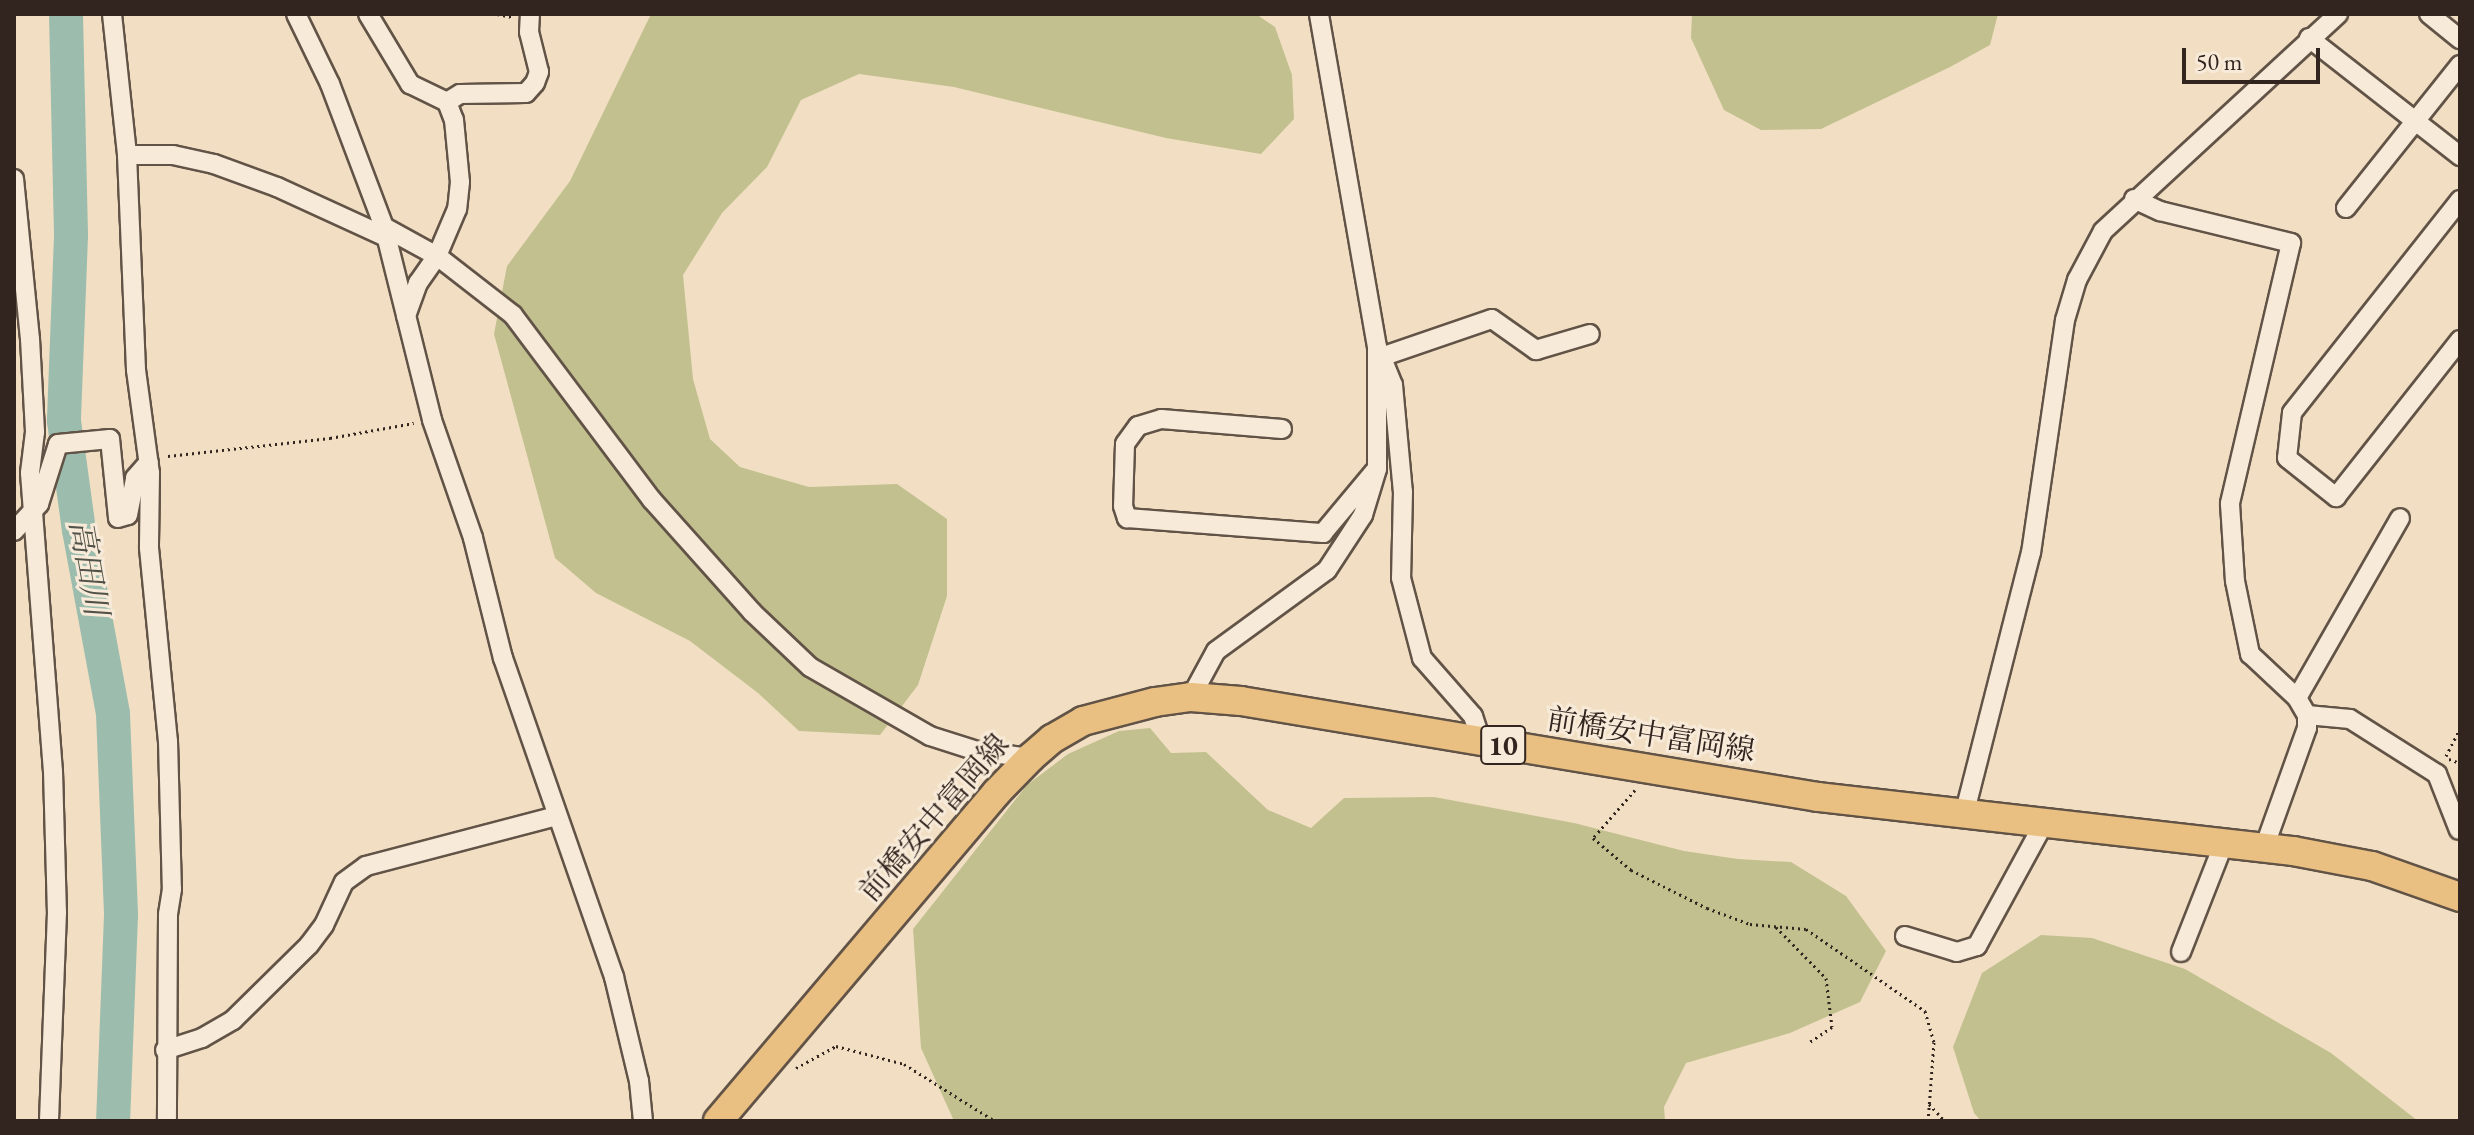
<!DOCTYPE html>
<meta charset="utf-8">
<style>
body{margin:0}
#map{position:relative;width:2474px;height:1135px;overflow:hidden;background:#f2dfc3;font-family:"EB Garamond","Noto Serif JP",serif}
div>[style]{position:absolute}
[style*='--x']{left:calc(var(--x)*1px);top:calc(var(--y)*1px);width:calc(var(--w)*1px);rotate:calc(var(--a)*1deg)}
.green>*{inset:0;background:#c2c08f}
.river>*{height:34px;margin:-17px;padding:0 17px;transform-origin:17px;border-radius:17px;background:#9cbdad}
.path>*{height:3px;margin-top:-1.5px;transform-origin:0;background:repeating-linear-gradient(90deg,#32241e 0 2px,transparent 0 6px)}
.roads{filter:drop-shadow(2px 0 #625347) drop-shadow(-2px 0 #625347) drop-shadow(0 2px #625347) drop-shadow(0 -2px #625347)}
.minor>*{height:18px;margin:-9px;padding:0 9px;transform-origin:9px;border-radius:9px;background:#f7ead8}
.primary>*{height:28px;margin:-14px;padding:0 14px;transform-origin:14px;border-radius:14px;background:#e9c082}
span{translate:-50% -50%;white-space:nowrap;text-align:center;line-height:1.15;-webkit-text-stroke:6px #f7ead8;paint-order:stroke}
.shield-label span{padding:2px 6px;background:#f7ead8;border:2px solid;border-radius:6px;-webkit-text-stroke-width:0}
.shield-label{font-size:28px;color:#32241e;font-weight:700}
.street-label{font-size:30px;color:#32241e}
.water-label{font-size:32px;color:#525249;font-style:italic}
.frame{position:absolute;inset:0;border:16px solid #32241e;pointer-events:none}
.scale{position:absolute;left:2182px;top:48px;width:138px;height:36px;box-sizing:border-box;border:4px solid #32241e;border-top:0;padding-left:10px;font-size:24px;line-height:28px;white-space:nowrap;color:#32241e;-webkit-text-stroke:6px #f7ead8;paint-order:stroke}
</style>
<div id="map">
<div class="green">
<div style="clip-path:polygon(651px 14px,1256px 14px,1275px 27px,1292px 75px,1294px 119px,1261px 154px,1166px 138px,954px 87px,859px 74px,801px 100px,767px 167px,722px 213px,683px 275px,693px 379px,710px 439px,740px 467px,809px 487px,897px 484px,947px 519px,947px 596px,918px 685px,880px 735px,799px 731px,758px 693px,690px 641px,596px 593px,555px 558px,494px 334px,507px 266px,570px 181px)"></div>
<div style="clip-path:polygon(1692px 14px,1998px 14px,1990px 45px,1950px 67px,1821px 129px,1761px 130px,1724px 110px,1691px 38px)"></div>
<div style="clip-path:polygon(1150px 728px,1171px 753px,1206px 752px,1268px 810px,1311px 828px,1344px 798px,1434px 797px,1574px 823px,1684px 851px,1738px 859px,1791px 862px,1846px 896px,1886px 951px,1860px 1002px,1790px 1033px,1686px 1063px,1664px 1107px,1665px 1121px,954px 1121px,921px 1048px,913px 929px,1027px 785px,1068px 754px,1119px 731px)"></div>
<div style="clip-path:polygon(2041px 935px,2092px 938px,2185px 969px,2331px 1053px,2418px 1121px,1981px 1121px,1974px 1113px,1953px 1047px,1982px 973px)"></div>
</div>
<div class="river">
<div style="--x:66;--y:14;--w:222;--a:88.7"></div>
<div style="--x:71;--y:236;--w:185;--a:92.2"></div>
<div style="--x:64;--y:421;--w:110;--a:82.2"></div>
<div style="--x:79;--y:530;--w:187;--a:79.5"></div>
<div style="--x:113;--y:714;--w:201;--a:87.7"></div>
<div style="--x:121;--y:915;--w:206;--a:92.2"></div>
</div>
<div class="path">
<div style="--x:497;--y:14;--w:16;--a:11"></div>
<div style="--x:168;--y:456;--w:163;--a:-6.3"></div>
<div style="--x:330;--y:438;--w:85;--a:-10.1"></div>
<div style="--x:2446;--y:756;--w:31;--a:-63"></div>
<div style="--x:2449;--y:759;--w:12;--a:20"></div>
<div style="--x:1635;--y:790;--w:64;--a:131.2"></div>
<div style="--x:1593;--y:838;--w:50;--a:40.1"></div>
<div style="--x:1631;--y:870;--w:85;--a:26.6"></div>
<div style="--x:1707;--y:908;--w:46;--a:20.4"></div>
<div style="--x:1750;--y:924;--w:56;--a:5.1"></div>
<div style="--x:1806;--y:929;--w:145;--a:34.6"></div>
<div style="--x:1925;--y:1011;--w:32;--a:74"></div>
<div style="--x:1934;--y:1042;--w:79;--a:94.3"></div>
<div style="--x:1776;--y:927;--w:71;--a:45.6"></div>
<div style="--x:1826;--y:978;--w:49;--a:83"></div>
<div style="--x:1832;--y:1027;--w:27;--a:146"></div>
<div style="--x:796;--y:1068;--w:46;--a:-28.8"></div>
<div style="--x:836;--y:1046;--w:70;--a:14.8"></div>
<div style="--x:904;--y:1064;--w:107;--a:32.1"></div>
<div style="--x:1929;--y:1104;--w:23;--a:47"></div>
</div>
<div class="roads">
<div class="minor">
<div style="--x:112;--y:14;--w:142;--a:83.9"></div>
<div style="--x:127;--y:155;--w:215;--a:87.6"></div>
<div style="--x:136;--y:370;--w:104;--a:82.3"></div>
<div style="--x:150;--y:473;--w:75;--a:90.8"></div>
<div style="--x:149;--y:548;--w:194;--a:84.4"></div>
<div style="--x:168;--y:741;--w:148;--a:88.5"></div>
<div style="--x:172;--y:889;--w:25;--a:99"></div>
<div style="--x:168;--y:914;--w:207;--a:90.3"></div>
<div style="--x:296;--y:14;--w:78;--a:64.1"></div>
<div style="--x:330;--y:84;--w:153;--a:69.3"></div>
<div style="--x:384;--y:227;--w:199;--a:76"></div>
<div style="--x:432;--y:420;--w:125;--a:70.8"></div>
<div style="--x:473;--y:538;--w:124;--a:76"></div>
<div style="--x:503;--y:658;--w:338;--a:70.8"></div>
<div style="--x:614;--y:977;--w:107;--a:76.5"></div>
<div style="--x:639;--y:1081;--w:40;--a:84.3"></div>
<div style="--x:368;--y:14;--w:82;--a:59"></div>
<div style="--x:410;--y:84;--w:41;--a:25.9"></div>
<div style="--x:447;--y:102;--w:19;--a:69"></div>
<div style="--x:454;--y:120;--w:62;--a:84.5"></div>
<div style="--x:460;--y:182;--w:27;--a:96"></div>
<div style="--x:457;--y:209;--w:51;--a:113.1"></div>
<div style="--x:437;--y:256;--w:33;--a:125"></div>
<div style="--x:418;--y:283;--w:35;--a:110"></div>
<div style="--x:2429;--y:14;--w:40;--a:39"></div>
<div style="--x:2309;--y:38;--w:192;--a:38"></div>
<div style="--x:447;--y:102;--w:15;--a:-32"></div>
<div style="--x:460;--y:94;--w:66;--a:-0.9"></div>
<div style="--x:526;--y:93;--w:13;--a:-48"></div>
<div style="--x:535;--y:83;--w:12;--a:-70"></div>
<div style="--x:539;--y:72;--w:41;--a:-104"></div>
<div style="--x:529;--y:32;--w:18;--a:-87"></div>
<div style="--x:127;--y:155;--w:46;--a:0"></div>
<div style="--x:173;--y:155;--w:42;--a:12.4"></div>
<div style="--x:214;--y:164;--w:67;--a:20.1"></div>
<div style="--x:277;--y:187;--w:120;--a:24.6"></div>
<div style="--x:14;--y:179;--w:161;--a:84.3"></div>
<div style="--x:30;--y:339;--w:93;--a:86.9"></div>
<div style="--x:35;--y:432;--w:41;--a:97"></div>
<div style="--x:30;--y:473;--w:299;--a:85.6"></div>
<div style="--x:53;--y:771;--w:141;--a:88.4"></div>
<div style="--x:57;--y:912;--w:209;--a:92.2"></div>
<div style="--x:2134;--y:199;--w:29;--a:25"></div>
<div style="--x:2160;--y:211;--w:135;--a:13.7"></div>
<div style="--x:2291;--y:243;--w:268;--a:103.2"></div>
<div style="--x:2230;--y:504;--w:77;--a:86.3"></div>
<div style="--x:2235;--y:581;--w:75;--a:78.4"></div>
<div style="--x:2250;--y:654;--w:64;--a:43.1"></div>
<div style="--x:2297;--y:698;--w:20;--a:60"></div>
<div style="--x:2307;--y:715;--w:13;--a:90"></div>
<div style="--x:2307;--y:728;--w:127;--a:109.7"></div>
<div style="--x:2460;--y:200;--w:271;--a:128.3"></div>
<div style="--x:2292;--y:413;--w:45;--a:96.3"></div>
<div style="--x:2287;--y:458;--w:63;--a:38.5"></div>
<div style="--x:2336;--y:497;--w:200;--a:-51.7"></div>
<div style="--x:2346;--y:208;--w:183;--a:-51.4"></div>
<div style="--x:384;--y:227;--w:60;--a:28.7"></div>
<div style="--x:437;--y:256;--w:96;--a:37.8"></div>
<div style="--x:513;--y:315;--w:231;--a:53.1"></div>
<div style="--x:652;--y:500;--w:150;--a:48.2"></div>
<div style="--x:752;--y:612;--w:80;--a:43.5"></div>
<div style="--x:810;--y:667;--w:138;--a:29.9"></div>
<div style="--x:930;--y:736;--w:49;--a:17.7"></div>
<div style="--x:977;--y:751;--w:53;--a:7.5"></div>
<div style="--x:1380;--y:353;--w:35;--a:68"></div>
<div style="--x:1393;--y:385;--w:107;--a:84.7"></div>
<div style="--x:1403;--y:492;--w:86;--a:91.3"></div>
<div style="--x:1401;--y:578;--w:83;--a:75.3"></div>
<div style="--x:1422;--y:658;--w:77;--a:48.7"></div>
<div style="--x:1473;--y:716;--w:26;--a:72"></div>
<div style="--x:1381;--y:357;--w:117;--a:-18.9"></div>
<div style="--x:1492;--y:319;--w:54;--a:35.2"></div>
<div style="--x:1536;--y:350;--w:56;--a:-16.5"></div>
<div style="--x:1282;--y:429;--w:121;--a:-175.3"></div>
<div style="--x:1161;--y:419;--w:24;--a:163"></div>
<div style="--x:1138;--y:426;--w:22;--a:126"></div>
<div style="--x:1125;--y:444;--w:62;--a:91.8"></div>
<div style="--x:1123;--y:506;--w:13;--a:72"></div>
<div style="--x:1127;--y:518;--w:197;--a:4.4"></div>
<div style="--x:1323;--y:533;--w:80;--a:-50.1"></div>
<div style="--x:14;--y:531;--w:37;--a:-47"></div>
<div style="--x:39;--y:504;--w:63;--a:-72.4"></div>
<div style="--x:58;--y:444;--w:52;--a:-5.5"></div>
<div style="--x:110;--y:439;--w:79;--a:84.2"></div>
<div style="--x:118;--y:518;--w:10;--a:-17"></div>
<div style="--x:128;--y:515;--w:38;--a:-79"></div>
<div style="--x:135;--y:478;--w:21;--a:-49"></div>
<div style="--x:1191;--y:697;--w:52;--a:-61.5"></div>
<div style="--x:1216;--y:651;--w:137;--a:-36.1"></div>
<div style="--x:1327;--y:570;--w:66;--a:-56.8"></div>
<div style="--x:1363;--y:515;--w:48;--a:-73.1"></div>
<div style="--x:1377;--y:469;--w:122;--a:-90"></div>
<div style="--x:1377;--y:347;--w:338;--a:-99.9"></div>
<div style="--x:2297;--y:698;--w:207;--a:-60.2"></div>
<div style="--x:2307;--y:715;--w:43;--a:5.3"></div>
<div style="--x:2350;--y:719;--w:103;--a:32.3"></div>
<div style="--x:2437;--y:774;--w:60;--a:68.6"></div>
<div style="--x:1964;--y:815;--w:270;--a:-75.7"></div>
<div style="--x:2031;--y:553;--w:235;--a:-81.7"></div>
<div style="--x:2065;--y:320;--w:42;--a:-73.3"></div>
<div style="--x:2077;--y:280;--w:55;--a:-62"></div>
<div style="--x:2103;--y:231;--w:320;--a:-42.7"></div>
<div style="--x:1905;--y:936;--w:54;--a:17.1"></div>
<div style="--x:1957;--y:952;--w:21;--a:-17"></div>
<div style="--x:1977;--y:946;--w:140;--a:-61.4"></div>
<div style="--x:2181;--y:952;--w:117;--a:-68.5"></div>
<div style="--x:165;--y:1050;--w:39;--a:-18"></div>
<div style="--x:202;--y:1038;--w:36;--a:-30"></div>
<div style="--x:233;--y:1020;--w:107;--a:-44.6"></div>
<div style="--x:309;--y:945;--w:25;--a:-53"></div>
<div style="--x:324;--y:925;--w:47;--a:-65.1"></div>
<div style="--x:344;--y:882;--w:27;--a:-36"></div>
<div style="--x:366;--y:866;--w:197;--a:-14.7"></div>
</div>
<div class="primary">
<div style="--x:718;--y:1121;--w:430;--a:-49.7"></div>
<div style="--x:996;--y:793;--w:49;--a:-45.8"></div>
<div style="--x:1030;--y:758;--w:29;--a:-41"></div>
<div style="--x:1052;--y:739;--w:36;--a:-30"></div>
<div style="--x:1083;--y:721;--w:74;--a:-14.8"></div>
<div style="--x:1155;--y:702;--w:36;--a:-8"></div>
<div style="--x:1191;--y:697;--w:50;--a:4.6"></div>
<div style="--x:1241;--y:701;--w:585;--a:9.45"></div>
<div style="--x:1818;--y:797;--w:478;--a:6.5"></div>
<div style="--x:2293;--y:851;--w:80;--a:10.8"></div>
<div style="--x:2372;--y:866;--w:93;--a:19.4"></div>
</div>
</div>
<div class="shield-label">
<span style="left:1503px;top:745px">10</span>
</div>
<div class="street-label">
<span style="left:1651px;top:735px;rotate:9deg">前橋安中富岡線</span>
<span style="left:934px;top:818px;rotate:-49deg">前橋安中富岡線</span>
</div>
<div class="water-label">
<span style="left:89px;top:568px;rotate:80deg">高田川</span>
</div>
<div class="frame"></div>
<div class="scale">50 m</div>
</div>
